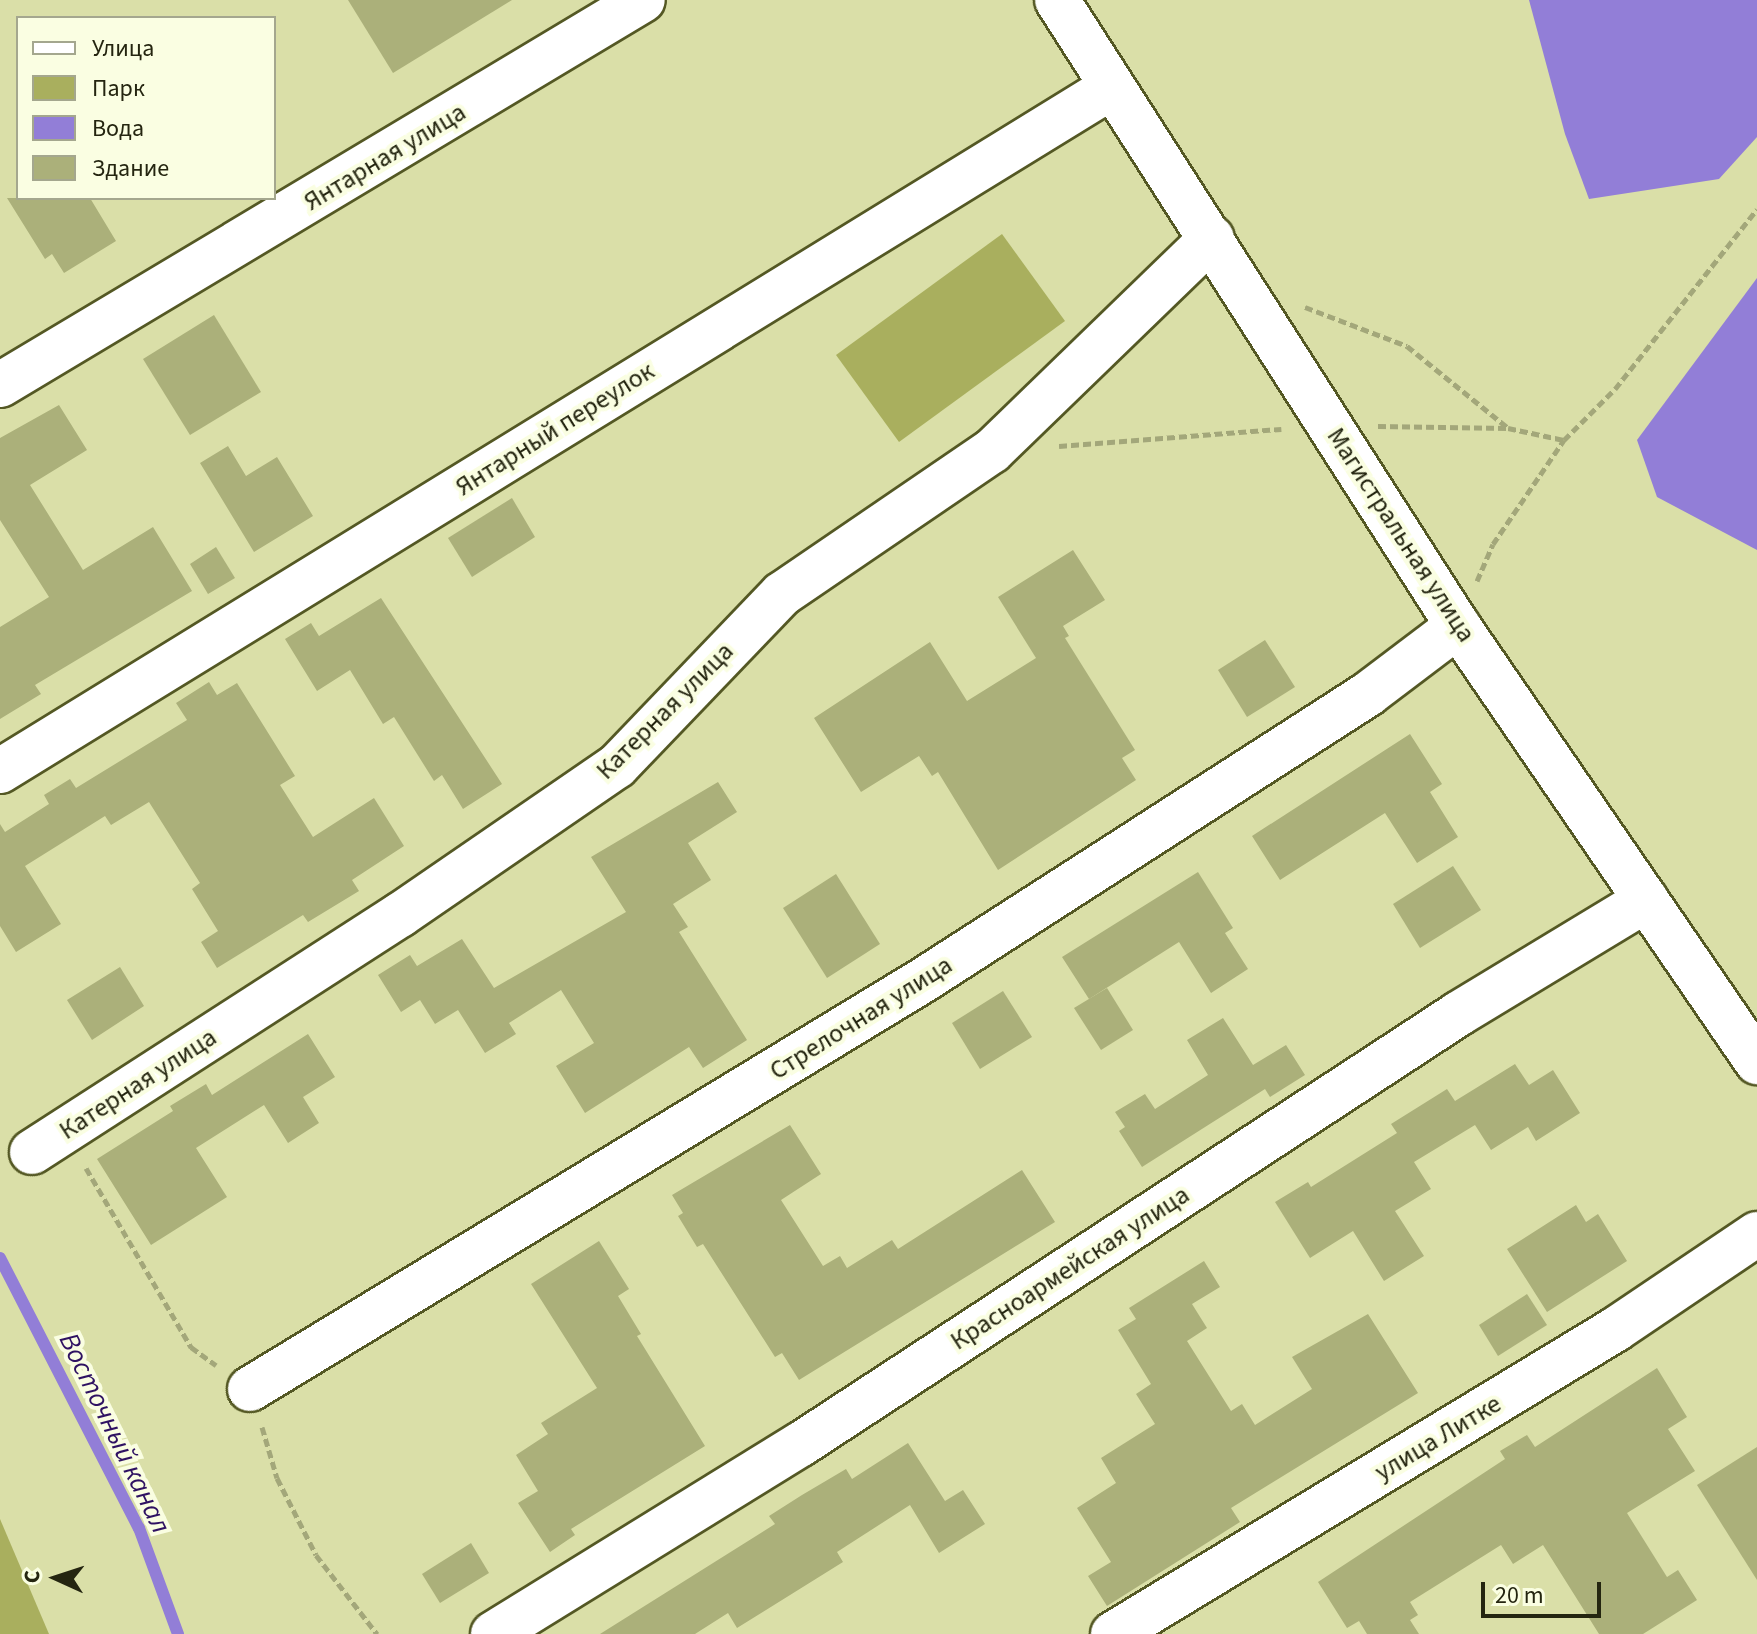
<!DOCTYPE html>
<meta charset="utf-8">
<style>
body{margin:0}
#map{position:relative;width:1757px;height:1634px;overflow:hidden;background:#dadfa8;font-family:"Source Sans 3",sans-serif}
div>[style]{position:absolute}
[style*='--x']{left:calc(var(--x)*1px);top:calc(var(--y)*1px);width:calc(var(--w)*1px);rotate:calc(var(--a)*1deg)}
.green>*{inset:0;background:#a9af5e}
.water>*{inset:0;background:#927ed7}
.stream>*{height:12px;margin:-6px;padding:0 6px;transform-origin:6px;border-radius:6px;background:#927ed7}
.building>*{inset:0;background:#abb07a}
.path>*{height:5px;margin-top:-2.5px;transform-origin:0;background:repeating-linear-gradient(90deg,#a3a77a 0 8px,transparent 0 12px)}
.roads{filter:drop-shadow(2px 0 #545824) drop-shadow(-2px 0 #545824) drop-shadow(0 2px #545824) drop-shadow(0 -2px #545824)}
.minor>*{height:44px;margin:-22px;padding:0 22px;transform-origin:22px;border-radius:22px;background:#fff}
span{translate:-50% -50%;white-space:nowrap;text-align:center;line-height:1.15;-webkit-text-stroke:8px #fafee2;paint-order:stroke}
.street-label{font-size:26px;color:#242510}
.water-label{font-size:28px;color:#2f1262;font-style:italic}
.legend{position:absolute;left:16px;top:16px;width:260px;height:184px;box-sizing:border-box;background:#fafee2;border:2px solid #a4a78e;margin:0;padding:10px 14px;list-style:none;font-size:24px;color:#242510}
.legend li{display:flex;align-items:center;gap:16px;height:40px}
.legend b{width:40px;border:2px solid #a4a78e}
.north{position:absolute;left:16px;top:1538px;width:80px;height:80px;-webkit-text-stroke:6px #fafee2;paint-order:stroke;rotate:273deg;font-size:22px;font-weight:700;line-height:32px;text-align:center;color:#242510}
.north::after{content:'';display:block;margin:auto;width:28px;height:36px;background:#242510;clip-path:polygon(50% 0,100% 100%,50% 72%,0 100%)}
.scale{position:absolute;left:1481px;top:1582px;width:120px;height:36px;box-sizing:border-box;border:4px solid #242510;border-top:0;padding-left:10px;font-size:24px;line-height:28px;white-space:nowrap;color:#242510;-webkit-text-stroke:6px #fafee2;paint-order:stroke}
</style>
<div id="map">
<div class="green">
<div style="clip-path:polygon(1002px 234px,1065px 321px,899px 442px,836px 355px)"></div>
<div style="clip-path:polygon(0 1519px,49px 1634px,0 1634px)"></div>
</div>
<div class="water">
<div style="clip-path:polygon(1529px 0,1757px 0,1757px 137px,1719px 179px,1589px 199px,1565px 134px)"></div>
<div style="clip-path:polygon(1757px 278px,1757px 550px,1657px 497px,1637px 440px)"></div>
</div>
<div class="stream">
<div style="--x:0;--y:1258;--w:304;--a:62.8"></div>
<div style="--x:139;--y:1528;--w:113;--a:69.8"></div>
</div>
<div class="building">
<div style="clip-path:polygon(348px 0,512px 0,393px 73px)"></div>
<div style="clip-path:polygon(7px 198px,90px 198px,116px 241px,64px 273px,52px 254px,45px 259px)"></div>
<div style="clip-path:polygon(214px 315px,261px 392px,190px 435px,143px 359px)"></div>
<div style="clip-path:polygon(59px 405px,87px 450px,30px 485px,83px 570px,153px 527px,192px 591px,35px 685px,41px 694px,0 719px,0 627px,49px 597px,0 520px,0 438px)"></div>
<div style="clip-path:polygon(228px 446px,246px 476px,277px 457px,313px 516px,254px 552px,200px 463px)"></div>
<div style="clip-path:polygon(512px 498px,535px 537px,472px 577px,448px 538px)"></div>
<div style="clip-path:polygon(216px 547px,235px 578px,208px 594px,190px 564px)"></div>
<div style="clip-path:polygon(1073px 550px,1105px 600px,1063px 626px,1069px 636px,1065px 638px,1135px 750px,1122px 758px,1136px 780px,998px 870px,938px 772px,932px 776px,919px 756px,861px 792px,814px 718px,930px 642px,967px 701px,1036px 658px,998px 597px)"></div>
<div style="clip-path:polygon(381px 598px,502px 784px,463px 809px,442px 775px,434px 781px,394px 717px,383px 724px,350px 670px,317px 691px,285px 639px,311px 623px,319px 636px)"></div>
<div style="clip-path:polygon(1265px 640px,1295px 687px,1247px 717px,1218px 670px)"></div>
<div style="clip-path:polygon(209px 682px,217px 695px,237px 683px,295px 776px,280px 785px,313px 837px,374px 798px,404px 846px,352px 880px,359px 891px,308px 922px,303px 915px,217px 968px,201px 942px,218px 931px,192px 889px,200px 883px,149px 802px,111px 825px,105px 816px,25px 866px,61px 924px,16px 952px,0 926px,0 824px,5px 832px,49px 804px,44px 795px,70px 779px,76px 788px,187px 720px,176px 703px)"></div>
<div style="clip-path:polygon(1410px 734px,1442px 784px,1430px 792px,1458px 837px,1417px 863px,1385px 813px,1280px 880px,1252px 836px)"></div>
<div style="clip-path:polygon(718px 782px,737px 812px,688px 843px,711px 880px,673px 904px,688px 927px,679px 932px,747px 1040px,703px 1068px,689px 1047px,585px 1113px,556px 1066px,594px 1043px,561px 990px,509px 1023px,516px 1034px,485px 1053px,458px 1010px,435px 1024px,420px 1000px,401px 1012px,378px 975px,410px 955px,417px 966px,462px 939px,494px 988px,626px 912px,591px 857px)"></div>
<div style="clip-path:polygon(1453px 866px,1481px 910px,1420px 948px,1393px 904px)"></div>
<div style="clip-path:polygon(1198px 872px,1233px 928px,1225px 933px,1248px 969px,1211px 993px,1179px 942px,1089px 999px,1062px 957px)"></div>
<div style="clip-path:polygon(836px 874px,880px 944px,827px 978px,783px 908px)"></div>
<div style="clip-path:polygon(120px 967px,144px 1006px,92px 1040px,67px 1000px)"></div>
<div style="clip-path:polygon(1107px 988px,1133px 1030px,1101px 1050px,1074px 1008px)"></div>
<div style="clip-path:polygon(1003px 991px,1032px 1037px,980px 1069px,952px 1023px)"></div>
<div style="clip-path:polygon(1223px 1018px,1253px 1065px,1286px 1045px,1305px 1075px,1270px 1097px,1265px 1089px,1142px 1167px,1119px 1131px,1125px 1127px,1115px 1112px,1145px 1094px,1155px 1109px,1208px 1075px,1187px 1040px)"></div>
<div style="clip-path:polygon(308px 1034px,335px 1077px,303px 1097px,319px 1123px,288px 1143px,264px 1105px,196px 1148px,227px 1197px,151px 1245px,97px 1159px,173px 1111px,170px 1106px,206px 1084px,212px 1095px)"></div>
<div style="clip-path:polygon(1515px 1064px,1529px 1085px,1553px 1070px,1580px 1113px,1536px 1141px,1528px 1127px,1491px 1150px,1475px 1125px,1414px 1162px,1431px 1189px,1395px 1211px,1424px 1256px,1384px 1281px,1353px 1231px,1310px 1258px,1275px 1202px,1308px 1182px,1311px 1187px,1397px 1133px,1391px 1124px,1447px 1089px,1455px 1101px)"></div>
<div style="clip-path:polygon(790px 1125px,821px 1174px,781px 1200px,823px 1266px,840px 1256px,847px 1268px,892px 1240px,898px 1249px,1022px 1170px,1055px 1222px,799px 1380px,782px 1353px,775px 1357px,703px 1244px,697px 1247px,678px 1216px,683px 1213px,672px 1195px)"></div>
<div style="clip-path:polygon(1576px 1205px,1586px 1222px,1598px 1214px,1627px 1261px,1547px 1312px,1507px 1249px)"></div>
<div style="clip-path:polygon(599px 1241px,629px 1289px,618px 1296px,641px 1334px,637px 1336px,705px 1446px,571px 1529px,575px 1535px,550px 1552px,518px 1503px,538px 1491px,516px 1455px,548px 1434px,541px 1423px,597px 1388px,531px 1284px)"></div>
<div style="clip-path:polygon(1204px 1261px,1220px 1287px,1192px 1304px,1207px 1328px,1187px 1341px,1231px 1411px,1242px 1404px,1255px 1425px,1312px 1389px,1292px 1357px,1368px 1314px,1418px 1393px,1231px 1508px,1240px 1522px,1107px 1606px,1088px 1576px,1111px 1562px,1077px 1508px,1116px 1483px,1101px 1458px,1155px 1424px,1136px 1394px,1151px 1384px,1118px 1330px,1136px 1319px,1129px 1308px)"></div>
<div style="clip-path:polygon(1527px 1294px,1547px 1325px,1498px 1356px,1479px 1325px)"></div>
<div style="clip-path:polygon(1657px 1368px,1687px 1417px,1668px 1429px,1695px 1471px,1627px 1513px,1667px 1577px,1678px 1570px,1697px 1600px,1643px 1634px,1599px 1634px,1543px 1545px,1513px 1564px,1501px 1545px,1410px 1602px,1418px 1615px,1410px 1620px,1419px 1634px,1367px 1634px,1359px 1621px,1347px 1628px,1318px 1582px,1505px 1459px,1500px 1451px,1527px 1435px,1535px 1447px)"></div>
<div style="clip-path:polygon(908px 1443px,945px 1501px,963px 1490px,985px 1524px,939px 1553px,910px 1505px,837px 1552px,843px 1562px,737px 1628px,728px 1613px,695px 1634px,600px 1634px,775px 1524px,769px 1516px,802px 1495px,846px 1469px,852px 1479px)"></div>
<div style="clip-path:polygon(1757px 1447px,1757px 1580px,1697px 1485px)"></div>
<div style="clip-path:polygon(471px 1543px,489px 1573px,440px 1603px,422px 1574px)"></div>
</div>
<div class="path">
<div style="--x:1305;--y:307;--w:109;--a:20.9"></div>
<div style="--x:1407;--y:346;--w:129;--a:39"></div>
<div style="--x:1378;--y:426;--w:130;--a:0.9"></div>
<div style="--x:1508;--y:428;--w:57;--a:12.1"></div>
<div style="--x:1059;--y:446;--w:223;--a:-4.4"></div>
<div style="--x:1477;--y:581;--w:40;--a:-66.6"></div>
<div style="--x:1493;--y:544;--w:126;--a:-55.7"></div>
<div style="--x:1564;--y:440;--w:72;--a:-45"></div>
<div style="--x:1615;--y:389;--w:229;--a:-51.7"></div>
<div style="--x:86;--y:1168;--w:208;--a:59.6"></div>
<div style="--x:191;--y:1347;--w:31;--a:36"></div>
<div style="--x:262;--y:1427;--w:53;--a:73.6"></div>
<div style="--x:277;--y:1478;--w:86;--a:63.1"></div>
<div style="--x:316;--y:1555;--w:100;--a:52.3"></div>
</div>
<div class="roads">
<div class="minor">
<div style="--x:1057;--y:0;--w:743;--a:57.36"></div>
<div style="--x:1458;--y:626;--w:529;--a:55.56"></div>
<div style="--x:0;--y:385;--w:749;--a:-30.91"></div>
<div style="--x:0;--y:771;--w:1303;--a:-31.6"></div>
<div style="--x:32;--y:1152;--w:438;--a:-32.8"></div>
<div style="--x:400;--y:915;--w:263;--a:-34.5"></div>
<div style="--x:617;--y:766;--w:238;--a:-46.2"></div>
<div style="--x:782;--y:594;--w:254;--a:-34.3"></div>
<div style="--x:992;--y:451;--w:306;--a:-44.1"></div>
<div style="--x:250;--y:1389;--w:790;--a:-31.27"></div>
<div style="--x:925;--y:979;--w:527;--a:-32.75"></div>
<div style="--x:1368;--y:694;--w:113;--a:-37.1"></div>
<div style="--x:493;--y:1634;--w:362;--a:-31.7"></div>
<div style="--x:801;--y:1444;--w:785;--a:-33.2"></div>
<div style="--x:1458;--y:1014;--w:220;--a:-31.2"></div>
<div style="--x:1113;--y:1634;--w:588;--a:-31.23"></div>
<div style="--x:1616;--y:1329;--w:170;--a:-34"></div>
</div>
</div>
<div class="street-label">
<span style="left:385px;top:157px;rotate:-31deg">Янтарная улица</span>
<span style="left:555px;top:429px;rotate:-32deg">Янтарный переулок</span>
<span style="left:1401px;top:535px;rotate:57deg">Магистральная улица</span>
<span style="left:665px;top:711px;rotate:-45deg">Катерная улица</span>
<span style="left:861px;top:1018px;rotate:-32deg">Стрелочная улица</span>
<span style="left:138px;top:1084px;rotate:-33deg">Катерная улица</span>
<span style="left:1070px;top:1268px;rotate:-33deg">Красноармейская улица</span>
<span style="left:1438px;top:1438px;rotate:-31deg">улица Литке</span>
</div>
<div class="water-label">
<span style="left:115px;top:1433px;rotate:64deg">Восточный канал</span>
</div>
<ul class="legend">
<li><b style="height:10px;background:#fff"></b>Улица</li>
<li><b style="height:22px;background:#a9af5e"></b>Парк</li>
<li><b style="height:22px;background:#927ed7"></b>Вода</li>
<li><b style="height:22px;background:#abb07a"></b>Здание</li>
</ul>
<div class="north">С</div>
<div class="scale">20 m</div>
</div>
